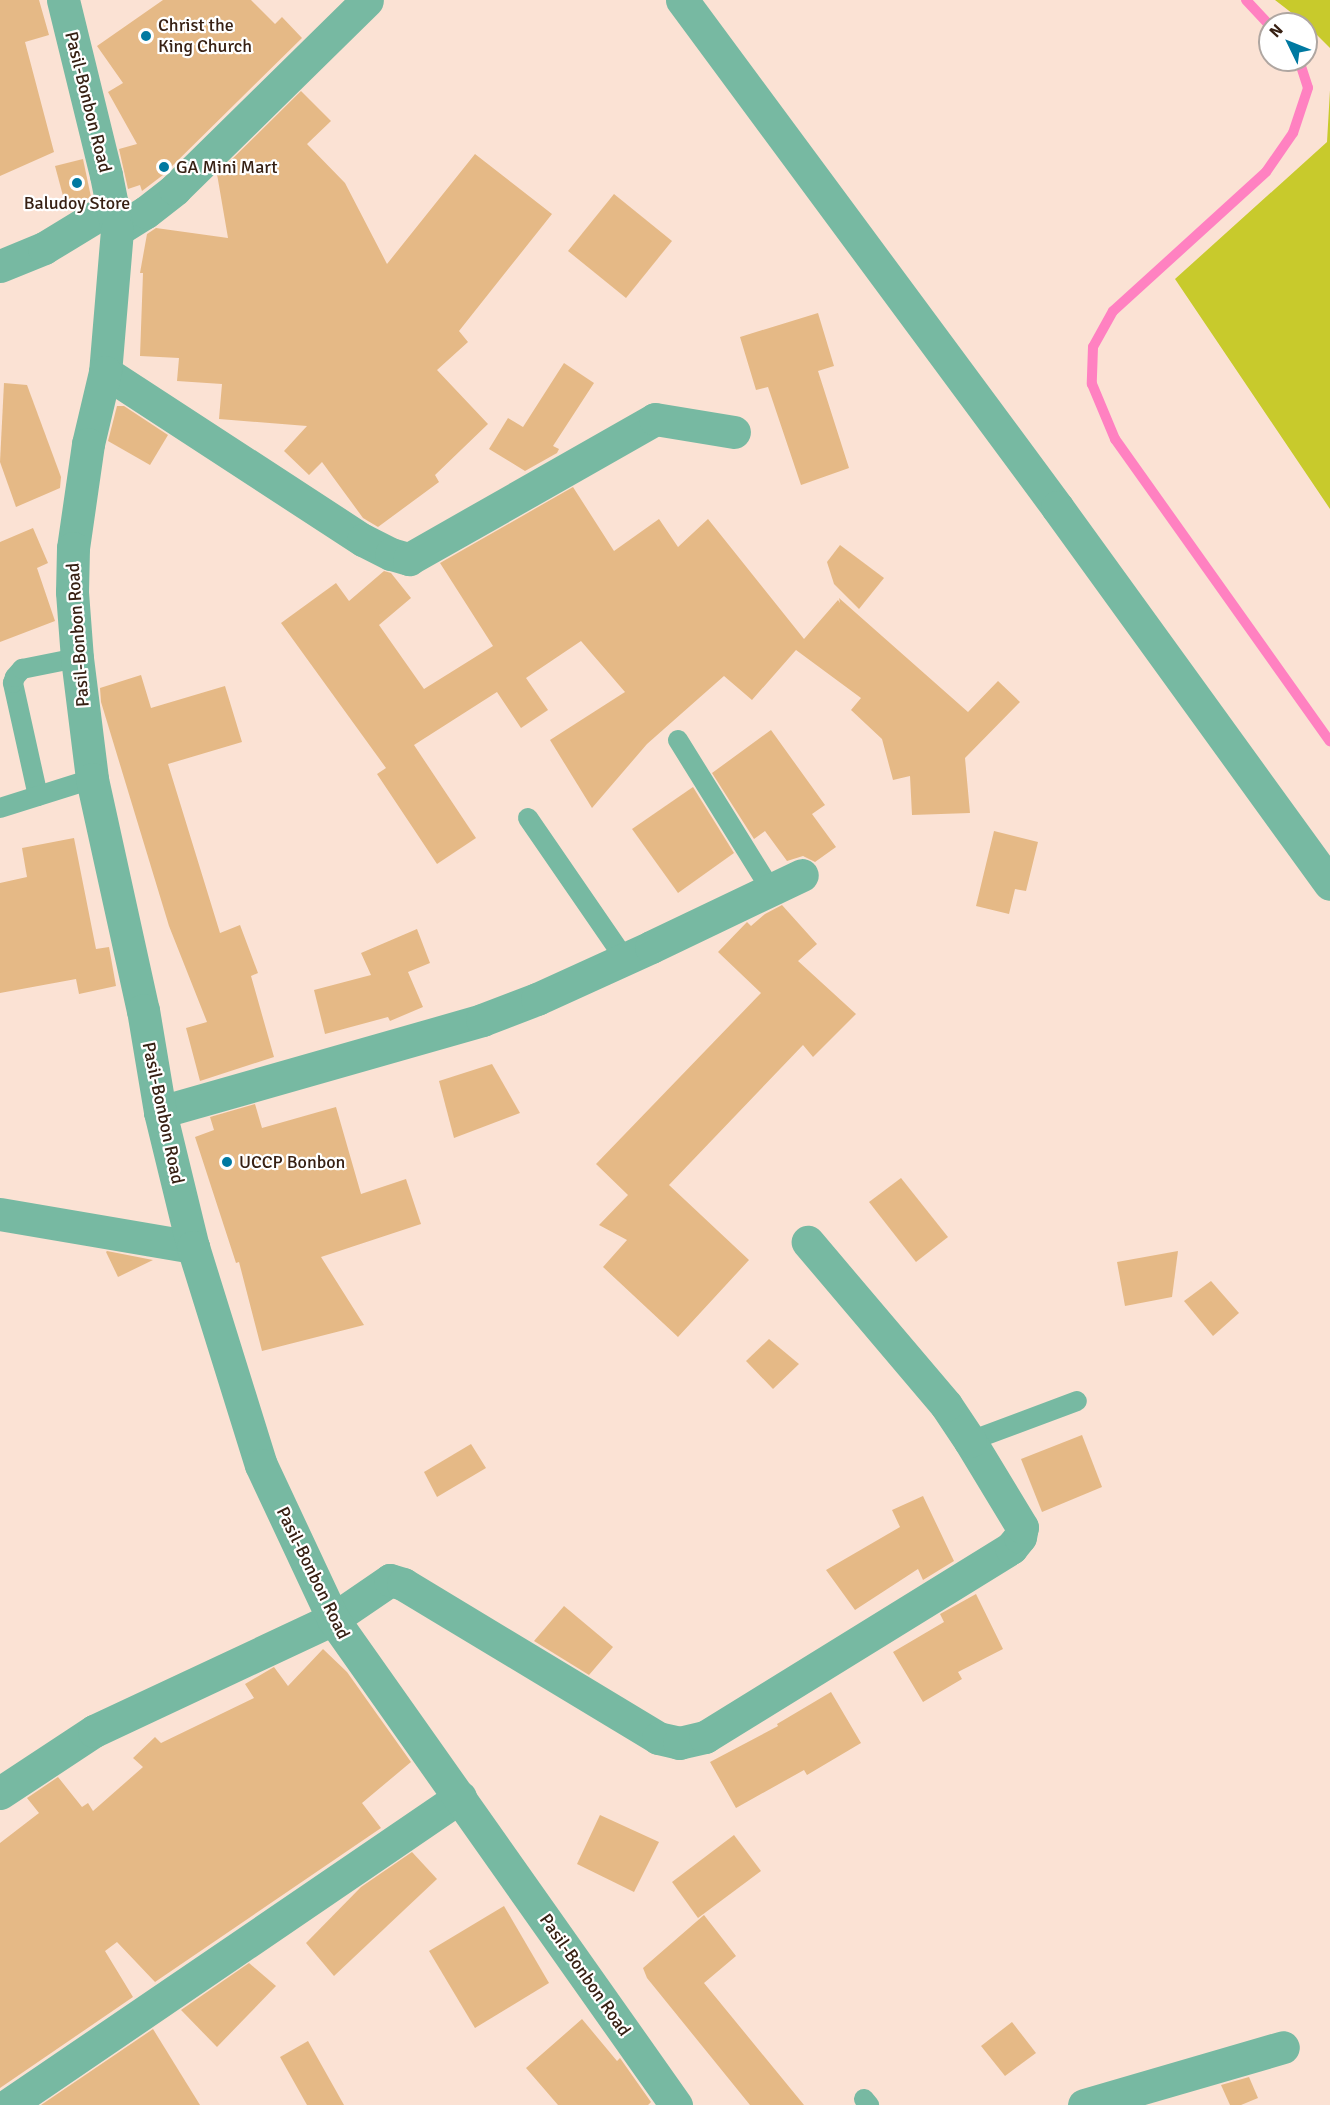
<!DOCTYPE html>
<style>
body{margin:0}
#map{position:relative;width:1330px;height:2105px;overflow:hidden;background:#fbe2d4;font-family:Signika,sans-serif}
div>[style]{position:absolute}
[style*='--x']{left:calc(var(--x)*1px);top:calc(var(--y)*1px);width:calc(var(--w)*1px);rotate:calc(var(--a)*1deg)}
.green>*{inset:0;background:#c8ca2c}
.stream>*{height:10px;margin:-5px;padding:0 5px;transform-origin:5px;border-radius:5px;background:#ff81c1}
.building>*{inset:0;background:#e5b986}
.service>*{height:20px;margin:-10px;padding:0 10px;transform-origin:10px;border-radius:10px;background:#77b9a2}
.minor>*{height:33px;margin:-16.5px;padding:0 16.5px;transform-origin:16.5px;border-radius:16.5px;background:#77b9a2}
.tertiary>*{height:33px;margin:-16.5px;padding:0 16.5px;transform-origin:16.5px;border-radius:16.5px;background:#77b9a2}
.dots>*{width:16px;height:16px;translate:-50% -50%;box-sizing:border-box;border:3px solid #fff;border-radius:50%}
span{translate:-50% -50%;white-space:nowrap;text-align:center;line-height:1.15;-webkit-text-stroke:4.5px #fff;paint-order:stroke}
.poi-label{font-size:18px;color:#372013}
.left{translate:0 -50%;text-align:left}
.street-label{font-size:18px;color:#372013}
.north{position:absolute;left:1258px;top:12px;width:60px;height:60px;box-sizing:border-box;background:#fff;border:2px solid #afa6a1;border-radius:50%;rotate:313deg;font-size:16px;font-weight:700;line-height:24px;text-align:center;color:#372013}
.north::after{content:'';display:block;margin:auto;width:21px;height:27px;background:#0079a1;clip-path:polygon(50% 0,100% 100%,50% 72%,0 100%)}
</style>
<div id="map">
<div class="green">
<div style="clip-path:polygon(1275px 0,1330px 0,1330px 48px,1306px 24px)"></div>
<div style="clip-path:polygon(1330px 90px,1330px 509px,1175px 279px,1327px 142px)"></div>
</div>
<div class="stream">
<div style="--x:1246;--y:0;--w:35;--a:47"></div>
<div style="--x:1299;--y:60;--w:29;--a:72"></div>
<div style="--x:1308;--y:88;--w:47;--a:108.4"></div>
<div style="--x:1293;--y:133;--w:47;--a:124.7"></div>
<div style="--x:1266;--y:172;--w:207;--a:137.7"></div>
<div style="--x:1113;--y:311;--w:41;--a:119.1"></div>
<div style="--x:1093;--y:347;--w:37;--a:92"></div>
<div style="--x:1092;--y:384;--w:60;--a:67.3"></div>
<div style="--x:1115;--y:439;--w:371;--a:54.6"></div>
</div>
<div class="building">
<div style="clip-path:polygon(0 0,39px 0,49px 35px,25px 42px,54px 152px,0 176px)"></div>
<div style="clip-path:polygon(163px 0,251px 0,275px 24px,282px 17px,302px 38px,163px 175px,142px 191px,140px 185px,128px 189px,119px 149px,137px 144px,108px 92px,123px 83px,97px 46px)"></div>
<div style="clip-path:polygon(301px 91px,331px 121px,307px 144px,345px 183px,387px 264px,475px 154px,552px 214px,459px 331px,468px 342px,437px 370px,488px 424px,435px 475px,439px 482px,378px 527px,363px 518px,322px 462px,309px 475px,284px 451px,307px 426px,219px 419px,222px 384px,177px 381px,179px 358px,140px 356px,143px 273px,140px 273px,147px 234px,156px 228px,228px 238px,217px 174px)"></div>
<div style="clip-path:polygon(83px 159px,91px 197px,66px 207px,55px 166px)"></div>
<div style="clip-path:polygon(614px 194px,672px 241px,626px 298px,568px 251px)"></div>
<div style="clip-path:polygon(818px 313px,834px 366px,818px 371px,849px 468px,801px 485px,768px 387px,756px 390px,740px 337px)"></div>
<div style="clip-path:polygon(564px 363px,594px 383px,553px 446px,559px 449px,557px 453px,525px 471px,489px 449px,508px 418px,523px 427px)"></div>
<div style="clip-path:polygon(4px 383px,27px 385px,61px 477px,60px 488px,16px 507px,0 462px)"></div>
<div style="clip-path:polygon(117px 406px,124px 406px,168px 435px,150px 465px,108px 441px)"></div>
<div style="clip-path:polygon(573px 487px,614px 551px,659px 519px,678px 547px,708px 519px,804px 639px,838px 600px,840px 603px,839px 598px,968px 712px,998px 681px,1020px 702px,965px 758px,970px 813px,912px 815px,910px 776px,893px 780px,882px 739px,851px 710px,861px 698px,796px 650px,752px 700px,724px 676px,647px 744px,592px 808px,550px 740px,625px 692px,581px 641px,526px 678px,548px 710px,521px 728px,497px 692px,414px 745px,476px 838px,437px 864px,377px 774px,386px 768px,281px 623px,336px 583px,349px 601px,384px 571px,391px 573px,411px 598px,379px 625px,424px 689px,493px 646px,440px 563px)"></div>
<div style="clip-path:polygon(33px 528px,48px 563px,37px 568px,55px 621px,0 642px,0 542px)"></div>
<div style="clip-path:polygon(840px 545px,884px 578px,859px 609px,834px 584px,827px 562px)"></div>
<div style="clip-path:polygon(141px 675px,151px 708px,225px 686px,242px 742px,168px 764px,220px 933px,240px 925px,258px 973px,251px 976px,274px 1057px,200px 1081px,186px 1028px,207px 1022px,169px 926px,101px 702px,100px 688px)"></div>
<div style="clip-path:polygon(771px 730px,825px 805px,812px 814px,836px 847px,815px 862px,803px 856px,787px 861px,765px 831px,754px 839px,712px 773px)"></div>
<div style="clip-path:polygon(693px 787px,734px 853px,678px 893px,632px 829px)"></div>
<div style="clip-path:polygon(994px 831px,1038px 842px,1026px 891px,1015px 889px,1009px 914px,976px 906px)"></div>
<div style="clip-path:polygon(74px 838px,96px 949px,109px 947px,116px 986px,79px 994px,76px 979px,0 993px,0 883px,27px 877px,22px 848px)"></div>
<div style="clip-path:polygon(782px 905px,817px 944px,798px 961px,856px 1014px,813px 1057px,803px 1045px,669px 1185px,749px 1260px,678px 1337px,603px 1267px,627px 1240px,599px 1225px,628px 1195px,596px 1164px,761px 993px,718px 952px,747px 922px,751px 926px,765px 914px)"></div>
<div style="clip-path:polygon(417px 929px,430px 963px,408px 972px,423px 1007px,390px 1021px,388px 1017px,325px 1034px,314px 990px,371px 975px,361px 953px)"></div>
<div style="clip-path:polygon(492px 1064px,520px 1113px,454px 1138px,439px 1081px)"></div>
<div style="clip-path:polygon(255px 1104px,262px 1128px,336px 1107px,361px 1194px,406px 1179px,421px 1224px,321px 1257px,364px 1325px,262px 1351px,239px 1262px,236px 1263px,195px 1137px,214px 1130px,210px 1117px)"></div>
<div style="clip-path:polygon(901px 1178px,948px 1237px,916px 1262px,869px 1202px)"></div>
<div style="clip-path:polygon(1178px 1251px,1172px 1297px,1125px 1306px,1117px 1262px)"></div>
<div style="clip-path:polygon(106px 1252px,107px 1251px,153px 1260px,118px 1277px)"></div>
<div style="clip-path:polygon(1211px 1281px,1239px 1313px,1213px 1336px,1184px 1301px)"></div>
<div style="clip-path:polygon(769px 1339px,799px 1364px,773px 1389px,746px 1361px)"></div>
<div style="clip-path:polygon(1082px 1435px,1102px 1487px,1042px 1512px,1021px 1459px)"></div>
<div style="clip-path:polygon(471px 1444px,486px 1468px,437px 1497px,424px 1472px)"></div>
<div style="clip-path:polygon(923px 1496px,954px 1561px,923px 1580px,918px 1569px,855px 1610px,826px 1570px,900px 1527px,892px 1510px)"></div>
<div style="clip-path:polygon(976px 1594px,1003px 1649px,958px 1672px,962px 1679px,923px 1702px,893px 1652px,944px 1622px,940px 1614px)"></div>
<div style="clip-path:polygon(564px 1606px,613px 1647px,589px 1675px,534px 1641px)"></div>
<div style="clip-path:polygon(323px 1649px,347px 1672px,411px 1762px,362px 1803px,381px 1828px,155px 1982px,117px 1942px,105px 1951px,133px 1997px,0 2088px,0 1843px,39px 1813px,27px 1798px,58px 1777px,82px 1807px,88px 1803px,93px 1811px,143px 1767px,133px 1758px,155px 1737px,161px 1743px,254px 1698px,245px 1684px,274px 1667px,288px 1686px)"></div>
<div style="clip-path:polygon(831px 1692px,861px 1743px,807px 1775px,804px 1770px,736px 1808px,710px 1762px,778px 1726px,777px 1724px)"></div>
<div style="clip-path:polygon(600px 1815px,659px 1842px,634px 1892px,577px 1864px)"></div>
<div style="clip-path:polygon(734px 1835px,761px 1871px,698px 1918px,672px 1882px)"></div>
<div style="clip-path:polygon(412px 1852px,437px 1879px,334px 1976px,306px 1943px,361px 1887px)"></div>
<div style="clip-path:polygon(504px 1906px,549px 1983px,475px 2028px,429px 1951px)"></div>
<div style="clip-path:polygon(704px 1915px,736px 1956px,704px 1983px,804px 2105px,750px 2105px,647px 1978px,643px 1968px)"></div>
<div style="clip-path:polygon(249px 1963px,276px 1986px,217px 2047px,181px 2010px)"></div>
<div style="clip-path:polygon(582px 2019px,617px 2061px,620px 2058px,651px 2102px,648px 2105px,558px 2105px,526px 2068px)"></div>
<div style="clip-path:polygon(1012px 2022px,1036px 2053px,1005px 2076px,981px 2046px)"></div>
<div style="clip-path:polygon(153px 2029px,200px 2105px,41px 2105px)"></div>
<div style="clip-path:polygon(308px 2041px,344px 2105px,307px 2105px,280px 2057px)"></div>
<div style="clip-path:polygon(1249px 2077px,1258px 2098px,1241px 2105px,1230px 2105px,1221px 2085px)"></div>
</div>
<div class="service">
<div style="--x:678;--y:740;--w:176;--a:58.2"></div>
<div style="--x:38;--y:796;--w:116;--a:-102.5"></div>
<div style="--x:13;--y:683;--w:6;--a:-72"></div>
<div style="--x:15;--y:677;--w:11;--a:-49"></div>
<div style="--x:22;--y:669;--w:56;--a:-11.3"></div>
<div style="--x:0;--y:808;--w:96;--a:-17.5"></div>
<div style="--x:528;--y:818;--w:171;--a:55.5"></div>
<div style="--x:970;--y:1441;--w:114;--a:-20.5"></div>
<div style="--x:864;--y:2099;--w:8;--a:50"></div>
</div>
<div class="minor">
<div style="--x:682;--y:0;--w:631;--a:53.51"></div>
<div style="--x:1057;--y:507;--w:465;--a:54.1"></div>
<div style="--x:117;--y:230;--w:34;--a:-32"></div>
<div style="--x:146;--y:212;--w:37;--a:-38"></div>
<div style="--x:175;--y:189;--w:269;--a:-44.5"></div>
<div style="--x:0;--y:266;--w:48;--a:-22.2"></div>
<div style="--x:44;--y:248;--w:81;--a:-31.3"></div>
<div style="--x:105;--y:372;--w:308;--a:33.1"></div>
<div style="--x:363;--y:540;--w:31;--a:27"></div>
<div style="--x:391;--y:554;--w:19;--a:16"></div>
<div style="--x:409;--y:559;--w:283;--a:-29.6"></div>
<div style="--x:655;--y:419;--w:80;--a:9.3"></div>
<div style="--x:160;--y:1112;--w:335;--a:-15.9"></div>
<div style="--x:482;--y:1020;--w:59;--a:-20.9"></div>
<div style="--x:537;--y:999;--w:125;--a:-24.5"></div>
<div style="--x:651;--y:947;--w:167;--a:-25.5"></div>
<div style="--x:0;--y:1214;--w:196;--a:9.7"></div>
<div style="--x:0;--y:1793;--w:113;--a:-33.4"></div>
<div style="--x:94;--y:1731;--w:264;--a:-25.1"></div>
<div style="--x:333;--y:1619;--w:69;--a:-34.4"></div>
<div style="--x:390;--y:1580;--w:14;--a:17"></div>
<div style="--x:403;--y:1584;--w:298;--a:31.1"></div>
<div style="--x:658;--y:1738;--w:22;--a:13"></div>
<div style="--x:679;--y:1743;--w:27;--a:-13"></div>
<div style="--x:705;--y:1737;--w:360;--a:-31.7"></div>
<div style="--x:1011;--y:1548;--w:14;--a:-51"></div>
<div style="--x:1020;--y:1537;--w:10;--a:-79"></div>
<div style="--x:1022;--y:1527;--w:100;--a:-121.2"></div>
<div style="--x:970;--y:1441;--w:43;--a:-123.7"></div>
<div style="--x:946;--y:1405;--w:214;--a:-130.3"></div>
<div style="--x:8;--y:2105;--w:547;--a:-34.27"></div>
<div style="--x:1084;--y:2105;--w:207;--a:-16.2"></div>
</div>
<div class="tertiary">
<div style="--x:63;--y:0;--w:180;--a:76.2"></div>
<div style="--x:106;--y:175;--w:56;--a:78.7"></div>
<div style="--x:117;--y:230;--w:143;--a:94.8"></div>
<div style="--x:105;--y:372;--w:74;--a:103.3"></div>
<div style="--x:88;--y:444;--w:105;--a:98.2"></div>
<div style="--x:73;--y:548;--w:44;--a:91.3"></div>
<div style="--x:72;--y:592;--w:66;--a:85.7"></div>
<div style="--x:77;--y:658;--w:122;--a:82.9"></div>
<div style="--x:92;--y:779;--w:237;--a:77.6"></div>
<div style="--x:143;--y:1010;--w:103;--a:80.5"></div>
<div style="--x:160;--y:1112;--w:139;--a:76.3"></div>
<div style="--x:193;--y:1247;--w:228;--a:72.7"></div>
<div style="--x:261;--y:1465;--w:170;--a:64.9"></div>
<div style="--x:333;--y:1619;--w:595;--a:54.79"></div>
</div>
<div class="dots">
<div style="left:146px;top:36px;background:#0079a1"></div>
<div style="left:164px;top:167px;background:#0079a1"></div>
<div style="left:77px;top:183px;background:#0079a1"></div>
<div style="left:227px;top:1162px;background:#0079a1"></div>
</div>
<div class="poi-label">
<span class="left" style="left:158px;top:36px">Christ the<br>King Church</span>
<span class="left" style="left:176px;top:167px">GA Mini Mart</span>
<span style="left:77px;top:203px">Baludoy Store</span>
<span class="left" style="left:239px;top:1162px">UCCP Bonbon</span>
</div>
<div class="street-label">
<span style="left:88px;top:102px;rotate:76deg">Pasil-Bonbon Road</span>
<span style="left:78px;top:635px;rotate:-94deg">Pasil-Bonbon Road</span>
<span style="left:163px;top:1113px;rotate:78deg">Pasil-Bonbon Road</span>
<span style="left:313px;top:1573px;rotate:64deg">Pasil-Bonbon Road</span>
<span style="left:585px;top:1975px;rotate:55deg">Pasil-Bonbon Road</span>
</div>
<div class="north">N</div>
</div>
